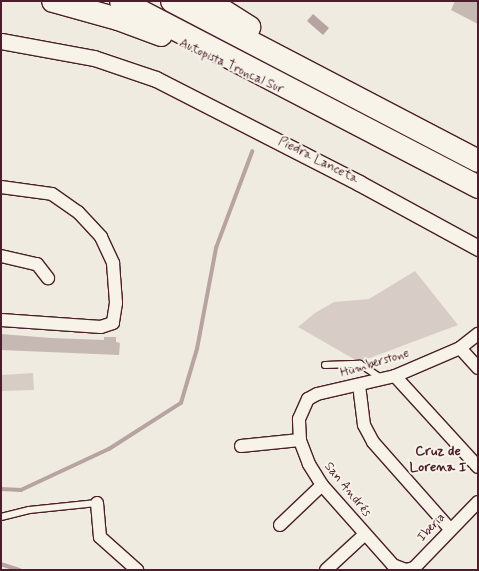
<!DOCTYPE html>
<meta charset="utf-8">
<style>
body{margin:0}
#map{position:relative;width:479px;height:571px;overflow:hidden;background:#f0ebe0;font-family:Mynerve,sans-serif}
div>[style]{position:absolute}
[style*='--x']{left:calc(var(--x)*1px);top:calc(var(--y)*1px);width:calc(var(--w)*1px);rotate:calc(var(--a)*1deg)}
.green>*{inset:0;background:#d8cdc6}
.water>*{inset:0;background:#b7a4a2}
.stream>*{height:3.5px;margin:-1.75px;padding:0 1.75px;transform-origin:1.75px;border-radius:1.75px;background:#b7a4a2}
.building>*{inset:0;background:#c6b8b3}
.roads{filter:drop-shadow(1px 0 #4a1f2b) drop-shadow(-1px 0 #4a1f2b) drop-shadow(0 1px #4a1f2b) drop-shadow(0 -1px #4a1f2b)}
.service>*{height:6px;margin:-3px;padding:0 3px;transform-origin:3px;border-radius:3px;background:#f7f3e8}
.minor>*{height:12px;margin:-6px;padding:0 6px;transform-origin:6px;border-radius:6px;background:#f7f3e8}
.tertiary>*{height:15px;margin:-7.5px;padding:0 7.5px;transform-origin:7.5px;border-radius:7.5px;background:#f7f3e8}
.motorway>*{height:22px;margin:-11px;padding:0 11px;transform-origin:11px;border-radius:11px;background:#f7f3e8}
span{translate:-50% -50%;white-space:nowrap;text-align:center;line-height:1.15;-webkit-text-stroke:4px #f7f3e8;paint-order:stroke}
.street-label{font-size:13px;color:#4a1f2b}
.neighbourhood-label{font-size:14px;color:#4a1f2b;font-weight:700}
.frame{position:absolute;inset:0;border:2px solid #4a1f2b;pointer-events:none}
</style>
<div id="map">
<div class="green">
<div style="clip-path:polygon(415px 271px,458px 325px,359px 362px,298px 327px,315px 313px,334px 302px,369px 299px)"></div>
<div style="clip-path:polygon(33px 373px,34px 390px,2px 391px,1px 375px)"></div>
</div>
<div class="water">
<div style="clip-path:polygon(313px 14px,329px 28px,323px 35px,307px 21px)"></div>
</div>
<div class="stream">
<div style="--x:1;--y:489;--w:20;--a:3"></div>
<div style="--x:21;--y:490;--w:97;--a:-25"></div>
<div style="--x:109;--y:449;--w:85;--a:-32.6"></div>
<div style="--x:181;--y:403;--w:56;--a:-73.5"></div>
<div style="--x:197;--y:349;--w:103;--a:-79.3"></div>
<div style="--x:216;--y:248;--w:103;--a:-69.4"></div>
<div style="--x:1;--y:564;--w:19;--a:18"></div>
</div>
<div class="building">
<div style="clip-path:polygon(455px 1px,478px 1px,478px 24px,451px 10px)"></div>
<div style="clip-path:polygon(1px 334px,51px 338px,104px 340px,104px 337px,116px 337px,116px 342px,120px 343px,119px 355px,1px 350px)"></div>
</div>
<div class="roads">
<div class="service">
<div style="--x:325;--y:365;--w:35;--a:-2"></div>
<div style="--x:360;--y:364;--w:27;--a:34"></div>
<div style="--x:1;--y:517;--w:29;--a:-14"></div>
<div style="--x:29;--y:510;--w:68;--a:-5.9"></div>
</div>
<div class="minor">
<div style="--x:1;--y:187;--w:51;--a:7.8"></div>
<div style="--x:52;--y:194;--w:32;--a:35"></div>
<div style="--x:78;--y:212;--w:34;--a:47"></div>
<div style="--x:101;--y:237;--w:29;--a:65"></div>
<div style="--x:113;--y:263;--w:40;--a:85.7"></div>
<div style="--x:116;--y:303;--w:20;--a:99"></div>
<div style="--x:113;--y:323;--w:13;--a:162"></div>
<div style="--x:101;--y:327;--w:100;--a:-176"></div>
<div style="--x:1;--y:256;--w:37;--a:13"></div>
<div style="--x:37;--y:264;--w:18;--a:52"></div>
<div style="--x:460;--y:348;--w:27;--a:48"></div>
<div style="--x:395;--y:376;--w:123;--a:47.6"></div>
<div style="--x:359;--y:385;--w:40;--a:82.9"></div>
<div style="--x:364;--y:425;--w:19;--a:62"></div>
<div style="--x:373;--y:442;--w:116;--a:48.5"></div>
<div style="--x:241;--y:446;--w:59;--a:-5.8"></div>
<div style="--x:97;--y:503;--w:34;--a:85"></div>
<div style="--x:100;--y:537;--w:50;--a:41.7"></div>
<div style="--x:280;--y:525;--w:58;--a:-43.6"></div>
<div style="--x:326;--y:570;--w:53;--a:-42.7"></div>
<div style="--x:406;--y:570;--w:14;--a:-159"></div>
<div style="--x:393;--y:565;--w:107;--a:-131.6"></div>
<div style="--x:322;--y:485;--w:25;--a:-122"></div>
<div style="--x:309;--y:464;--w:26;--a:-111"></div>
<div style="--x:300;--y:440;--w:21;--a:-93"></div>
<div style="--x:299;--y:419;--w:22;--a:-66"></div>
<div style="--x:308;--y:399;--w:10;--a:-29"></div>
<div style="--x:317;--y:394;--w:80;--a:-13"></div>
<div style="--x:395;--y:376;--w:71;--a:-23.3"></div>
<div style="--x:460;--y:348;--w:23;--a:-38"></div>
<div style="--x:406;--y:570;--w:8;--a:-14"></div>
<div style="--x:414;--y:568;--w:92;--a:-45.9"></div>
</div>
<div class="tertiary">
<div style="--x:1;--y:41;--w:95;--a:10.4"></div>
<div style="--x:94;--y:58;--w:65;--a:18.7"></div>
<div style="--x:156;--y:79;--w:228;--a:27.1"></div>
<div style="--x:359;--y:183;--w:136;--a:28.6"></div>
</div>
<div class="motorway">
<div style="--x:53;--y:1;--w:67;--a:15.5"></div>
<div style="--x:118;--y:19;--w:46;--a:20.4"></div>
<div style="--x:121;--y:1;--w:403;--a:27.5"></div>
<div style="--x:172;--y:1;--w:345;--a:27.6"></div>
<div style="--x:208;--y:1;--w:49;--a:32.4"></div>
</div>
</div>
<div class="street-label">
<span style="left:231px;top:67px;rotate:25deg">Autopista Troncal Sur</span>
<span style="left:318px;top:161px;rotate:27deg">Piedra Lanceta</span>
<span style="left:375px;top:364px;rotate:-17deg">Humberstone</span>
<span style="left:347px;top:490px;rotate:51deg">San Andrés</span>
<span style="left:432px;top:528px;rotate:-47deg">Iberia</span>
</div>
<div class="neighbourhood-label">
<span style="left:438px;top:459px">Cruz de<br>Lorena I</span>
</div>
<div class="frame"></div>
</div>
